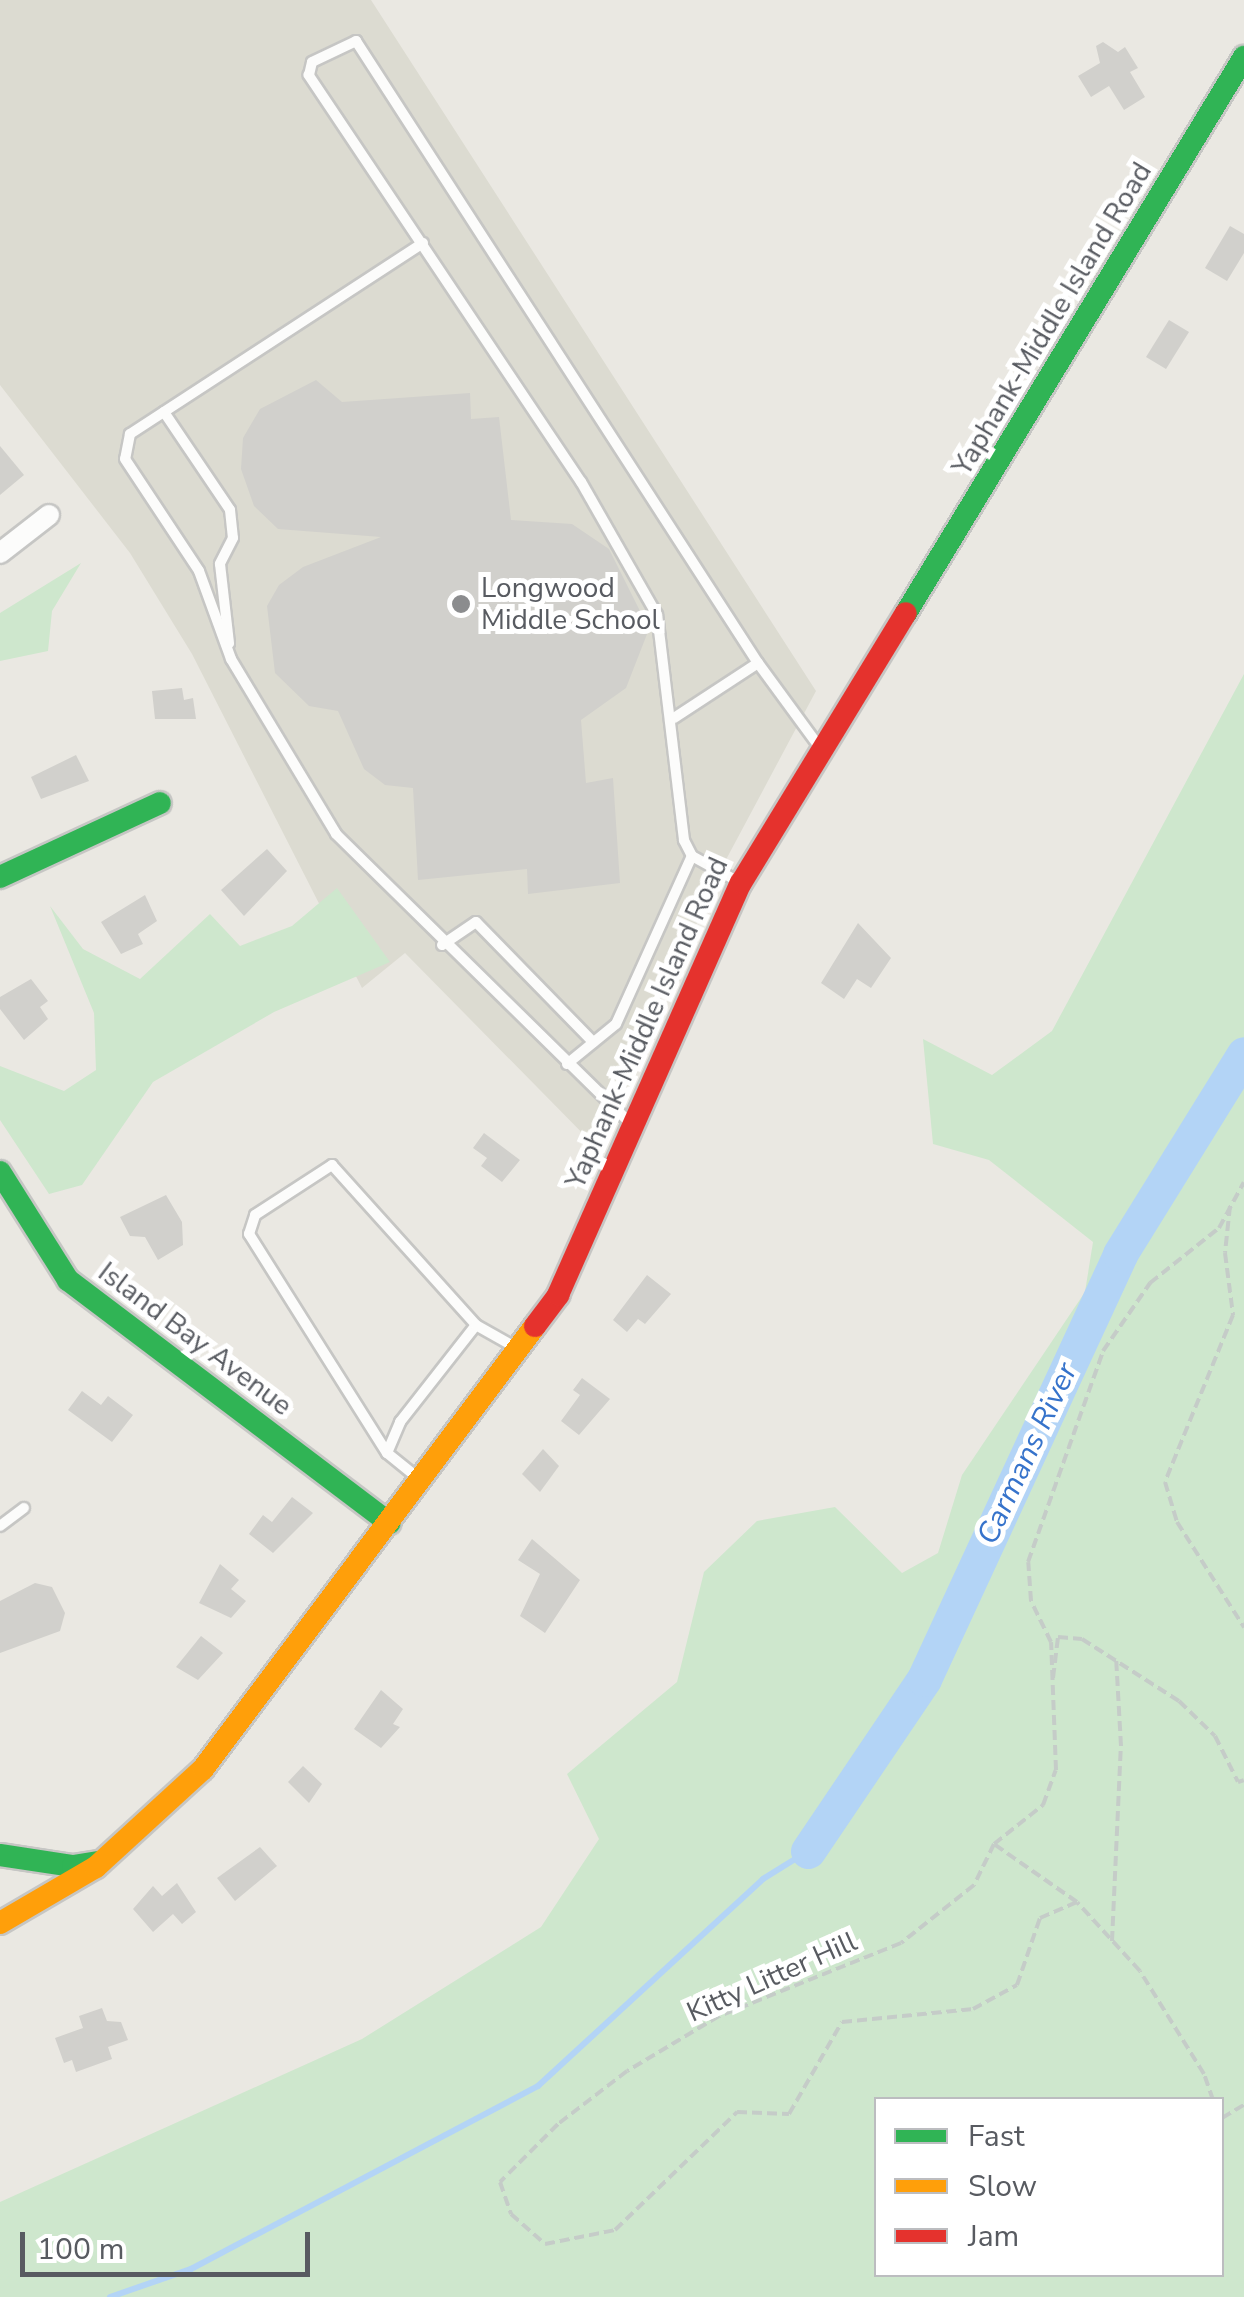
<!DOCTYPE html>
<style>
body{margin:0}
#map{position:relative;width:1244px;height:2297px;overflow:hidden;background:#eae8e2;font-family:"Nunito Sans",sans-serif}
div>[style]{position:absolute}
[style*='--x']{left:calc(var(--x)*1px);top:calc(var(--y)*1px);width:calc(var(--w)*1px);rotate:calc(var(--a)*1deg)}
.education>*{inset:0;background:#dcdbd1}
.green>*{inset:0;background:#cee7cd}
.stream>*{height:6px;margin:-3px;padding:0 3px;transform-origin:3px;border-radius:3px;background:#b3d4f6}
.river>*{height:35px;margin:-17.5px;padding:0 17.5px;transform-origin:17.5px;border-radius:17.5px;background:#b3d4f6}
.building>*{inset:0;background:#d1d0cc}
.path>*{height:4px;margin-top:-2px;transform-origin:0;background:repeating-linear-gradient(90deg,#c5ccc8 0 10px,transparent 0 15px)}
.roads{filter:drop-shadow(2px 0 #c6c6c4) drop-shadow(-2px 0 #c6c6c4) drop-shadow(0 2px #c6c6c4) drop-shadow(0 -2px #c6c6c4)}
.lane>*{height:10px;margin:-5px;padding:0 5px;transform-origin:5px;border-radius:5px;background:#fcfcfb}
.street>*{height:20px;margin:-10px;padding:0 10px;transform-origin:10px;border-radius:10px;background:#fcfcfb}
.fast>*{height:22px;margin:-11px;padding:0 11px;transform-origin:11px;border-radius:11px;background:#30b455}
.slow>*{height:22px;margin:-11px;padding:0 11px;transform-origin:11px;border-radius:11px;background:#ff9f0a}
.jam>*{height:22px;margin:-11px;padding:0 11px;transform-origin:11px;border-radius:11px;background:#e5322d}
.dots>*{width:28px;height:28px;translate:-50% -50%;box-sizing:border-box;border:5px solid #fff;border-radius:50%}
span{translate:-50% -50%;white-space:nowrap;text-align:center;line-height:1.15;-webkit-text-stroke:10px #fff;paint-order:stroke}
.street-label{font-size:28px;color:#585b61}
.poi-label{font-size:28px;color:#585b61}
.left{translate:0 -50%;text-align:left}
.water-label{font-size:30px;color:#3673cb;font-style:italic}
.legend{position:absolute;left:874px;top:2097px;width:350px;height:180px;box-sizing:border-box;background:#fff;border:2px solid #bcbdc0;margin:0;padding:12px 18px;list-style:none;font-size:30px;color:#585b61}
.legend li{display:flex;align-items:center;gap:20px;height:50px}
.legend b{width:50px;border:2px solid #bcbdc0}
.scale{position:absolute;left:20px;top:2232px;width:290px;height:45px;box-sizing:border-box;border:5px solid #585b61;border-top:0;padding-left:12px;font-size:30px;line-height:35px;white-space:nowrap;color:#585b61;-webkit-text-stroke:8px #fff;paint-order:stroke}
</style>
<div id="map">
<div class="education">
<div style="clip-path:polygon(0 0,371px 0,816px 691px,721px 869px,596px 1147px,405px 953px,362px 988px,192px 654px,130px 553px,0 385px)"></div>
</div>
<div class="green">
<div style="clip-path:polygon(81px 563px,52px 611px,48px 651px,0 661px,0 613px)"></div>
<div style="clip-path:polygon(evenodd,1244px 674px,1244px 2297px,0 2297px,0 2202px,362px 2039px,541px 1927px,599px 1839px,567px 1774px,677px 1682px,704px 1572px,757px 1521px,835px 1507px,902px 1573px,938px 1553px,962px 1475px,1085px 1292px,1093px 1242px,989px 1160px,933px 1144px,923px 1039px,992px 1075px,1052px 1031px,1244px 674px,876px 2100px,1222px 2100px,1222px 2274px,876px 2274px,876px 2100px)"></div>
<div style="clip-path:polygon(337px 888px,390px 962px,274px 1012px,153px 1082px,82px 1185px,49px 1194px,0 1120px,0 1066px,64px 1091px,96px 1070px,94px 1013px,50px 906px,83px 949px,140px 979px,210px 914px,240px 946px,292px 926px)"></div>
</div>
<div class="stream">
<div style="--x:110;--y:2297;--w:86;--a:-19.1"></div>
<div style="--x:191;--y:2269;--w:392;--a:-27.8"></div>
<div style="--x:538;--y:2086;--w:306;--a:-42.6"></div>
<div style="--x:763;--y:1879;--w:53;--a:-31.9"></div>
</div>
<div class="river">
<div style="--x:808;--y:1851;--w:207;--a:-56"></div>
<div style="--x:924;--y:1679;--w:468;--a:-65.2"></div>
<div style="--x:1120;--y:1254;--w:235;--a:-58.2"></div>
</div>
<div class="building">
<div style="clip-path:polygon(1103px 42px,1118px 52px,1125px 47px,1138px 68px,1130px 72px,1145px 97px,1124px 110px,1109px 86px,1091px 97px,1078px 76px,1100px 63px,1096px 46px)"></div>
<div style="clip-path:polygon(1230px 226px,1244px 234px,1244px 253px,1227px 281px,1205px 268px)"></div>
<div style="clip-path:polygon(1169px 320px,1189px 332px,1166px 369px,1146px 357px)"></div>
<div style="clip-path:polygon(316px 380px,342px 402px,470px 393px,471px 419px,499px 417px,511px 520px,572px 524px,609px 549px,649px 629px,626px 688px,581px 720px,586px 783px,613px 778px,620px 883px,528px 894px,527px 869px,418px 880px,413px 788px,385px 785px,364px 769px,338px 711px,309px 706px,275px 673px,267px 606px,279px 585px,303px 567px,381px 537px,278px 529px,254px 506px,241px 469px,243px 438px,260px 409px)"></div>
<div style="clip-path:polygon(0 446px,24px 475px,0 495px)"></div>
<div style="clip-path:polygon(182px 688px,184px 700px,193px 698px,196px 719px,155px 719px,152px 691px)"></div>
<div style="clip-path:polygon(76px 755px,89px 781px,41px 799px,31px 777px)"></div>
<div style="clip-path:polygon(267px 849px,287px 871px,244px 916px,221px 890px)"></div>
<div style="clip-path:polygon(145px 895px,157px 921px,138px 934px,143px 944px,121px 954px,101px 922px)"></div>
<div style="clip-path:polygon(858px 923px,891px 958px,871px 988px,857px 979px,844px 999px,821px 983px)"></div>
<div style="clip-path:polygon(31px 979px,48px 1001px,40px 1007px,48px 1019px,24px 1040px,0 1009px,0 997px)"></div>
<div style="clip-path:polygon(484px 1133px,520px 1160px,502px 1182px,481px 1166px,487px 1158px,473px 1148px)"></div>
<div style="clip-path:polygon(166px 1195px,182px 1222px,183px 1245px,158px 1260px,145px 1237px,130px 1236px,120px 1217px)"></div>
<div style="clip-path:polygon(647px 1275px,671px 1294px,645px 1324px,638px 1319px,627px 1332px,613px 1320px)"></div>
<div style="clip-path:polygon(582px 1378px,610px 1399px,579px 1435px,561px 1421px,580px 1395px,573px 1390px)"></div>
<div style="clip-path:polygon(82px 1391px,101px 1405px,108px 1396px,133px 1415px,112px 1442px,68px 1410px)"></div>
<div style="clip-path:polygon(543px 1449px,559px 1466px,540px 1492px,522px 1474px)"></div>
<div style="clip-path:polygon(292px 1497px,313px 1513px,273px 1553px,249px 1534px,263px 1515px,272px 1522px)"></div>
<div style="clip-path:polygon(532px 1539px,580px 1580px,545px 1633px,520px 1616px,540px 1574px,518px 1560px)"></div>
<div style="clip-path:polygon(220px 1564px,239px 1580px,231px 1589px,246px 1601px,231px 1618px,199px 1603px)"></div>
<div style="clip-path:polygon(35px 1583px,52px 1587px,65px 1613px,60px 1631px,0 1653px,0 1601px)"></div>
<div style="clip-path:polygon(201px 1636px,223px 1653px,198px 1680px,176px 1667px)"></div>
<div style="clip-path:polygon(381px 1690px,403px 1709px,393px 1724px,400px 1727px,381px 1748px,354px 1729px)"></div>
<div style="clip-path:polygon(303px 1766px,322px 1784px,309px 1803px,288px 1782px)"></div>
<div style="clip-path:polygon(260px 1847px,277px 1866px,235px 1901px,217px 1878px)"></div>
<div style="clip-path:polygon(177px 1883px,196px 1912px,182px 1924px,173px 1914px,153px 1932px,133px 1909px,153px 1886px,162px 1896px)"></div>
<div style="clip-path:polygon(102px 2008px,107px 2021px,121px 2022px,128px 2040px,108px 2047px,112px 2059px,76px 2072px,72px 2060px,64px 2063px,55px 2038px,83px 2028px,79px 2016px)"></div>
</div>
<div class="path">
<div style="--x:1230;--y:1206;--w:47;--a:96.1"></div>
<div style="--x:1225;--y:1253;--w:63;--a:82.6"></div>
<div style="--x:1233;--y:1315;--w:180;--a:112.2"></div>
<div style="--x:1165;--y:1482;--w:42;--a:73.3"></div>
<div style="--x:1177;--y:1522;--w:125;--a:57.5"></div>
<div style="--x:1053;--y:1678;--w:41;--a:-83"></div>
<div style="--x:1058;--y:1637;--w:24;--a:5"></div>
<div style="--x:1082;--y:1639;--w:115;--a:32.6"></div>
<div style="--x:1179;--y:1701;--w:50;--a:44.2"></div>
<div style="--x:1215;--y:1736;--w:51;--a:63.4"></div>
<div style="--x:1238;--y:1782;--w:6;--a:-18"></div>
<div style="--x:994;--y:1844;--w:46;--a:116"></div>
<div style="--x:974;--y:1885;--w:93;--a:141.5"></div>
<div style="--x:901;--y:1943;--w:196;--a:158.1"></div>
<div style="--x:719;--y:2016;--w:107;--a:149.1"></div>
<div style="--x:627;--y:2071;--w:87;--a:142.5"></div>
<div style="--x:558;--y:2124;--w:82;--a:135"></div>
<div style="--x:500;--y:2182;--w:34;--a:71"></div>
<div style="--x:511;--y:2214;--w:45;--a:41.4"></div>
<div style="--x:545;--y:2244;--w:71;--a:-11.3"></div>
<div style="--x:615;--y:2230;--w:170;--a:-44"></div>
<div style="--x:737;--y:2112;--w:52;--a:2.2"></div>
<div style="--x:789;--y:2114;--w:106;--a:-60.1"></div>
<div style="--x:842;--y:2022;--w:132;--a:-5.7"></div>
<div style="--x:973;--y:2009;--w:50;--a:-28.6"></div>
<div style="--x:1017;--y:1985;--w:71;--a:-71.1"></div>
<div style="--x:1040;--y:1918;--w:40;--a:-23.4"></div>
<div style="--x:1112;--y:1941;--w:195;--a:-87.4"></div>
<div style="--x:1121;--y:1746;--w:90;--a:-93.2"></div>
<div style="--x:1213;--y:2100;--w:28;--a:-109"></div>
<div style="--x:1204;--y:2074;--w:121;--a:-121.9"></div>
<div style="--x:1140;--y:1971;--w:93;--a:-132.4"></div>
<div style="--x:1077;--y:1902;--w:101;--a:-145.1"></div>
<div style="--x:994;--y:1844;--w:63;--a:-38.5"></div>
<div style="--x:1043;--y:1805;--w:37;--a:-70"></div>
<div style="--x:1056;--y:1770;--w:128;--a:-92.2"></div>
<div style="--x:1051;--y:1642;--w:46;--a:-116"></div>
<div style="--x:1031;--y:1601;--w:39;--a:-94"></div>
<div style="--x:1028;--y:1562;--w:224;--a:-70.4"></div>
<div style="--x:1103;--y:1351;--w:83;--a:-55.3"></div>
<div style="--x:1150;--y:1283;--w:88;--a:-38.6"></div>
<div style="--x:1219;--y:1228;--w:52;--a:-61.5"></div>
<div style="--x:1222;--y:2118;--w:26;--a:-31"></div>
</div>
<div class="roads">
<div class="lane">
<div style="--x:423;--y:243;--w:350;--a:146.9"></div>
<div style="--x:130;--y:434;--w:25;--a:101"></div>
<div style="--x:125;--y:459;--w:134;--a:56.5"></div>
<div style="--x:199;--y:571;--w:94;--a:70"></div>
<div style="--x:231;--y:659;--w:204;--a:59"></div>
<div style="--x:336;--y:834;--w:415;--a:44.5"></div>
<div style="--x:164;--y:412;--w:118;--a:56"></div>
<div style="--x:230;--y:510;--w:28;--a:84"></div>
<div style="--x:233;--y:538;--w:29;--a:117"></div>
<div style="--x:220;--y:564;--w:80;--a:83.5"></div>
<div style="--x:674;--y:718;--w:100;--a:-33.2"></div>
<div style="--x:739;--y:882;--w:54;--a:-151"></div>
<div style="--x:692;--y:856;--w:18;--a:-117"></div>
<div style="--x:684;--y:840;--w:227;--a:-96.8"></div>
<div style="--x:657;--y:615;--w:153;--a:-119.7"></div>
<div style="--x:581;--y:482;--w:490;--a:-123.8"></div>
<div style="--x:309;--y:75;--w:13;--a:-77"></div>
<div style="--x:312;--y:62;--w:49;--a:-25.5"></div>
<div style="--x:356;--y:41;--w:741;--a:57.13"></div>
<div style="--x:758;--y:663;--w:102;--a:53.8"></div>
<div style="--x:442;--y:945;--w:41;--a:-34.1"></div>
<div style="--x:476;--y:922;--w:168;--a:45.7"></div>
<div style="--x:567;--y:1064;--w:63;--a:-39.2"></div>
<div style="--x:616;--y:1024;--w:184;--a:-65.7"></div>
<div style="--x:387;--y:1453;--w:259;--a:-122.2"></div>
<div style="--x:249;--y:1234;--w:20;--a:-72"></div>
<div style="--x:255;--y:1215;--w:92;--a:-33"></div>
<div style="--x:332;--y:1165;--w:215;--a:48"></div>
<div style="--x:418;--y:1478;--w:40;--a:-141"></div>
<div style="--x:387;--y:1453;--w:34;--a:-67"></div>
<div style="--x:400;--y:1422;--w:123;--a:-51.9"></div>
<div style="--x:476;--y:1325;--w:45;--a:29.4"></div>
<div style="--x:0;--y:1526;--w:30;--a:-37"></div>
</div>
<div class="street">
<div style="--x:0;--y:553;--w:62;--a:-37.8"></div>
</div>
<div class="fast">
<div style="--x:906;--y:613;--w:651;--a:-58.7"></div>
<div style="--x:0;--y:877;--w:176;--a:-24.8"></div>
<div style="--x:0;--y:1172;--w:128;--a:57.8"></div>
<div style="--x:68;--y:1280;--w:403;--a:37.1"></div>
<div style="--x:0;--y:1855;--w:74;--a:8.6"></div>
<div style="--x:73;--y:1866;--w:25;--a:-9"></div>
</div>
<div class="slow">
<div style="--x:0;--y:1923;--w:111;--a:-30.3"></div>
<div style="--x:96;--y:1867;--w:145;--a:-42.5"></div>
<div style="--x:203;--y:1769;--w:554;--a:-53.15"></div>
</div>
<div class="jam">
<div style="--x:535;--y:1326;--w:39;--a:-53"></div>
<div style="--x:558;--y:1295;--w:451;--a:-66.1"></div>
<div style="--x:741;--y:883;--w:316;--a:-58.6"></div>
</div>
</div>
<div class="dots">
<div style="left:461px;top:604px;background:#8b8c8e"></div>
</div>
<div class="street-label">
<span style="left:1052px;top:319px;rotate:-59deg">Yaphank-Middle Island Road</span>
<span style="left:647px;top:1023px;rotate:-66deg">Yaphank-Middle Island Road</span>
<span style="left:195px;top:1339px;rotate:37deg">Island Bay Avenue</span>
<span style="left:772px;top:1977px;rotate:-24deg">Kitty Litter Hill</span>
</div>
<div class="poi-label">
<span class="left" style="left:481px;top:604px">Longwood<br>Middle School</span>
</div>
<div class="water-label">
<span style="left:1028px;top:1454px;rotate:-65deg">Carmans River</span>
</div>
<ul class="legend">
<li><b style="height:12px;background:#30b455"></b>Fast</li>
<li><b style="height:12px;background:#ff9f0a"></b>Slow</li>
<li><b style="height:12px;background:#e5322d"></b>Jam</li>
</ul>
<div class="scale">100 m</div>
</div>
